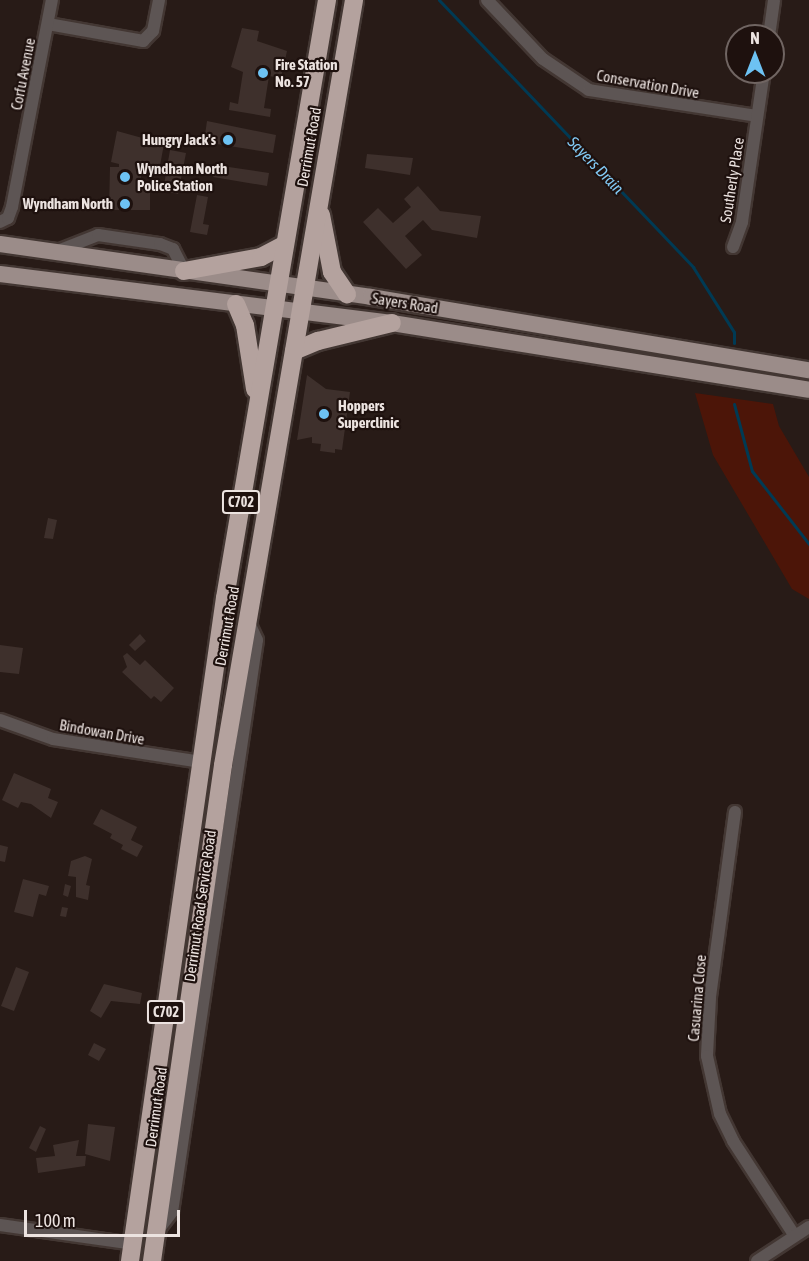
<!DOCTYPE html>
<style>
body{margin:0}
#map{position:relative;width:809px;height:1261px;overflow:hidden;background:#281b17;font-family:"Asap Condensed",sans-serif}
div>[style]{position:absolute}
[style*='--x']{left:calc(var(--x)*1px);top:calc(var(--y)*1px);width:calc(var(--w)*1px);rotate:calc(var(--a)*1deg)}
.green>*{inset:0;background:#4c1508}
.stream>*{height:3px;margin:-1.5px;padding:0 1.5px;transform-origin:1.5px;border-radius:1.5px;background:#003a54}
.building>*{inset:0;background:#3e302c}
.roads{filter:drop-shadow(2px 0 #433733) drop-shadow(-2px 0 #433733) drop-shadow(0 2px #433733) drop-shadow(0 -2px #433733)}
.minor>*{height:12px;margin:-6px;padding:0 6px;transform-origin:6px;border-radius:6px;background:#5d5554}
.major>*{height:16px;margin:-8px;padding:0 8px;transform-origin:8px;border-radius:8px;background:#9b8c89}
.highway>*{height:18px;margin:-9px;padding:0 9px;transform-origin:9px;border-radius:9px;background:#b4a29e}
.dots>*{width:16px;height:16px;translate:-50% -50%;box-sizing:border-box;border:3px solid #1e110e;border-radius:50%}
span{translate:-50% -50%;white-space:nowrap;text-align:center;line-height:1.15;-webkit-text-stroke:4.5px #1e110e;paint-order:stroke}
.shield-label span{padding:2px 4px;background:#1e110e;border:2px solid;border-radius:4px;-webkit-text-stroke-width:0}
.shield-label{font-size:14px;color:#ece3e0;font-weight:700}
.poi-label{font-size:15px;color:#ece3e0;font-weight:700}
.left{translate:0 -50%;text-align:left}
.right{translate:-100% -50%;text-align:right}
.street-label{font-size:15px;color:#ece3e0}
.water-label{font-size:16px;color:#82caf5;font-style:italic}
.north{position:absolute;left:725px;top:24px;width:60px;height:60px;box-sizing:border-box;background:#1e110e;border:2px solid #706562;border-radius:50%;rotate:0deg;font-size:16px;font-weight:700;line-height:24px;text-align:center;color:#ece3e0}
.north::after{content:'';display:block;margin:auto;width:21px;height:27px;background:#6dc2f3;clip-path:polygon(50% 0,100% 100%,50% 72%,0 100%)}
.scale{position:absolute;left:24px;top:1210px;width:156px;height:27px;box-sizing:border-box;border:3px solid #ece3e0;border-top:0;padding-left:8px;font-size:18px;line-height:21px;white-space:nowrap;color:#ece3e0;-webkit-text-stroke:4px #1e110e;paint-order:stroke}
</style>
<div id="map">
<div class="green">
<div style="clip-path:polygon(695px 393px,773px 404px,779px 426px,809px 477px,809px 599px,792px 589px,713px 455px)"></div>
</div>
<div class="stream">
<div style="--x:439;--y:0;--w:369;--a:46.4"></div>
<div style="--x:693;--y:267;--w:77;--a:57.8"></div>
<div style="--x:734;--y:332;--w:11;--a:90"></div>
<div style="--x:734;--y:404;--w:69;--a:75"></div>
<div style="--x:752;--y:471;--w:93;--a:52"></div>
</div>
<div class="building">
<div style="clip-path:polygon(242px 28px,259px 31px,257px 41px,287px 51px,281px 78px,269px 76px,264px 108px,271px 109px,270px 117px,229px 110px,230px 102px,238px 104px,243px 72px,231px 67px)"></div>
<div style="clip-path:polygon(207px 121px,276px 135px,273px 153px,204px 142px)"></div>
<div style="clip-path:polygon(117px 131px,164px 144px,159px 171px,141px 168px,141px 183px,150px 183px,150px 210px,109px 210px,110px 167px,119px 167px,119px 164px,111px 162px)"></div>
<div style="clip-path:polygon(170px 150px,186px 153px,178px 194px,163px 191px)"></div>
<div style="clip-path:polygon(367px 154px,413px 158px,410px 175px,365px 168px)"></div>
<div style="clip-path:polygon(215px 165px,269px 173px,267px 186px,213px 177px)"></div>
<div style="clip-path:polygon(418px 186px,440px 211px,481px 216px,477px 238px,432px 230px,423px 220px,405px 236px,422px 255px,406px 269px,363px 222px,378px 208px,393px 223px,411px 207px,404px 199px)"></div>
<div style="clip-path:polygon(197px 195px,208px 197px,203px 224px,209px 225px,207px 235px,190px 232px)"></div>
<div style="clip-path:polygon(307px 375px,326px 389px,350px 392px,342px 450px,335px 449px,335px 453px,320px 451px,321px 444px,312px 443px,312px 437px,297px 440px)"></div>
<div style="clip-path:polygon(48px 518px,57px 520px,53px 539px,44px 538px)"></div>
<div style="clip-path:polygon(140px 634px,146px 641px,135px 651px,129px 645px)"></div>
<div style="clip-path:polygon(0 645px,23px 648px,19px 674px,0 672px)"></div>
<div style="clip-path:polygon(127px 653px,140px 665px,145px 660px,174px 688px,161px 702px,154px 696px,151px 699px,122px 672px,127px 667px,123px 656px)"></div>
<div style="clip-path:polygon(14px 773px,51px 789px,48px 798px,58px 802px,51px 818px,31px 804px,21px 802px,18px 808px,2px 800px)"></div>
<div style="clip-path:polygon(101px 809px,137px 827px,131px 840px,143px 846px,137px 857px,121px 849px,123px 845px,110px 838px,112px 834px,93px 824px)"></div>
<div style="clip-path:polygon(0 845px,8px 847px,5px 862px,0 861px)"></div>
<div style="clip-path:polygon(85px 856px,92px 859px,86px 885px,90px 886px,88px 900px,76px 897px,76px 877px,68px 876px,71px 861px)"></div>
<div style="clip-path:polygon(23px 879px,49px 886px,46px 896px,39px 894px,33px 917px,14px 912px)"></div>
<div style="clip-path:polygon(65px 884px,71px 886px,68px 897px,63px 895px)"></div>
<div style="clip-path:polygon(62px 907px,68px 908px,66px 917px,60px 916px)"></div>
<div style="clip-path:polygon(16px 967px,29px 972px,14px 1011px,1px 1006px)"></div>
<div style="clip-path:polygon(104px 984px,142px 993px,140px 1004px,111px 1001px,101px 1018px,90px 1011px)"></div>
<div style="clip-path:polygon(94px 1043px,106px 1049px,99px 1061px,88px 1055px)"></div>
<div style="clip-path:polygon(88px 1124px,115px 1127px,110px 1161px,85px 1154px)"></div>
<div style="clip-path:polygon(40px 1126px,46px 1129px,36px 1152px,29px 1148px)"></div>
<div style="clip-path:polygon(79px 1140px,76px 1156px,86px 1156px,85px 1166px,38px 1173px,36px 1158px,55px 1156px,53px 1145px)"></div>
</div>
<div class="roads">
<div class="minor">
<div style="--x:487;--y:0;--w:81;--a:46.5"></div>
<div style="--x:543;--y:59;--w:55;--a:34"></div>
<div style="--x:589;--y:90;--w:170;--a:8.8"></div>
<div style="--x:48;--y:24;--w:97;--a:10.1"></div>
<div style="--x:143;--y:41;--w:14;--a:-45"></div>
<div style="--x:153;--y:31;--w:32;--a:-79"></div>
<div style="--x:769;--y:36;--w:36;--a:-82"></div>
<div style="--x:0;--y:222;--w:9;--a:-27"></div>
<div style="--x:8;--y:218;--w:12;--a:-70"></div>
<div style="--x:12;--y:207;--w:211;--a:-79.1"></div>
<div style="--x:733;--y:247;--w:27;--a:-70"></div>
<div style="--x:742;--y:222;--w:152;--a:-81.7"></div>
<div style="--x:60;--y:250;--w:41;--a:-21.5"></div>
<div style="--x:98;--y:235;--w:63;--a:8.3"></div>
<div style="--x:160;--y:244;--w:14;--a:21"></div>
<div style="--x:173;--y:249;--w:25;--a:63"></div>
<div style="--x:0;--y:720;--w:56;--a:19.7"></div>
<div style="--x:53;--y:739;--w:150;--a:8.8"></div>
<div style="--x:735;--y:812;--w:188;--a:97.7"></div>
<div style="--x:710;--y:998;--w:58;--a:93"></div>
<div style="--x:707;--y:1056;--w:59;--a:77.4"></div>
<div style="--x:720;--y:1114;--w:30;--a:64"></div>
<div style="--x:733;--y:1141;--w:113;--a:56.9"></div>
<div style="--x:0;--y:1225;--w:134;--a:8.1"></div>
<div style="--x:158;--y:1230;--w:23;--a:-52"></div>
<div style="--x:172;--y:1212;--w:578;--a:-81.55"></div>
<div style="--x:257;--y:640;--w:21;--a:-115"></div>
<div style="--x:757;--y:1261;--w:62;--a:-33.2"></div>
</div>
<div class="major">
<div style="--x:0;--y:244;--w:375;--a:8.1"></div>
<div style="--x:371;--y:297;--w:444;--a:9.5"></div>
<div style="--x:0;--y:274;--w:395;--a:7.1"></div>
<div style="--x:392;--y:323;--w:422;--a:9.1"></div>
</div>
<div class="highway">
<div style="--x:321;--y:215;--w:58;--a:79.1"></div>
<div style="--x:332;--y:272;--w:27;--a:56"></div>
<div style="--x:184;--y:271;--w:78;--a:-10.3"></div>
<div style="--x:261;--y:257;--w:27;--a:-28"></div>
<div style="--x:236;--y:304;--w:23;--a:67"></div>
<div style="--x:245;--y:325;--w:65;--a:81.1"></div>
<div style="--x:294;--y:351;--w:26;--a:-23"></div>
<div style="--x:318;--y:341;--w:76;--a:-13.7"></div>
<div style="--x:130;--y:1261;--w:670;--a:-81.85"></div>
<div style="--x:225;--y:598;--w:607;--a:-80.32"></div>
<div style="--x:152;--y:1261;--w:501;--a:-81.85"></div>
<div style="--x:223;--y:765;--w:776;--a:-80.28"></div>
</div>
</div>
<div class="dots">
<div style="left:263px;top:73px;background:#6dc2f3"></div>
<div style="left:228px;top:140px;background:#6dc2f3"></div>
<div style="left:125px;top:177px;background:#6dc2f3"></div>
<div style="left:125px;top:204px;background:#6dc2f3"></div>
<div style="left:324px;top:414px;background:#6dc2f3"></div>
</div>
<div class="shield-label">
<span style="left:241px;top:502px">C702</span>
<span style="left:166px;top:1012px">C702</span>
</div>
<div class="poi-label">
<span class="left" style="left:275px;top:73px">Fire Station<br>No. 57</span>
<span class="right" style="left:216px;top:140px">Hungry Jack's</span>
<span class="left" style="left:137px;top:177px">Wyndham North<br>Police Station</span>
<span class="right" style="left:113px;top:204px">Wyndham North</span>
<span class="left" style="left:338px;top:414px">Hoppers<br>Superclinic</span>
</div>
<div class="street-label">
<span style="left:23px;top:74px;rotate:-79deg">Corfu Avenue</span>
<span style="left:648px;top:84px;rotate:10deg">Conservation Drive</span>
<span style="left:309px;top:147px;rotate:-80deg">Derrimut Road</span>
<span style="left:732px;top:180px;rotate:-81deg">Southerly Place</span>
<span style="left:405px;top:303px;rotate:9deg">Sayers Road</span>
<span style="left:227px;top:626px;rotate:-80deg">Derrimut Road</span>
<span style="left:102px;top:732px;rotate:10deg">Bindowan Drive</span>
<span style="left:200px;top:906px;rotate:-82deg">Derrimut Road Service Road</span>
<span style="left:697px;top:998px;rotate:-85deg">Casuarina Close</span>
<span style="left:156px;top:1107px;rotate:-82deg">Derrimut Road</span>
</div>
<div class="water-label">
<span style="left:596px;top:165px;rotate:46deg">Sayers Drain</span>
</div>
<div class="north">N</div>
<div class="scale">100 m</div>
</div>
